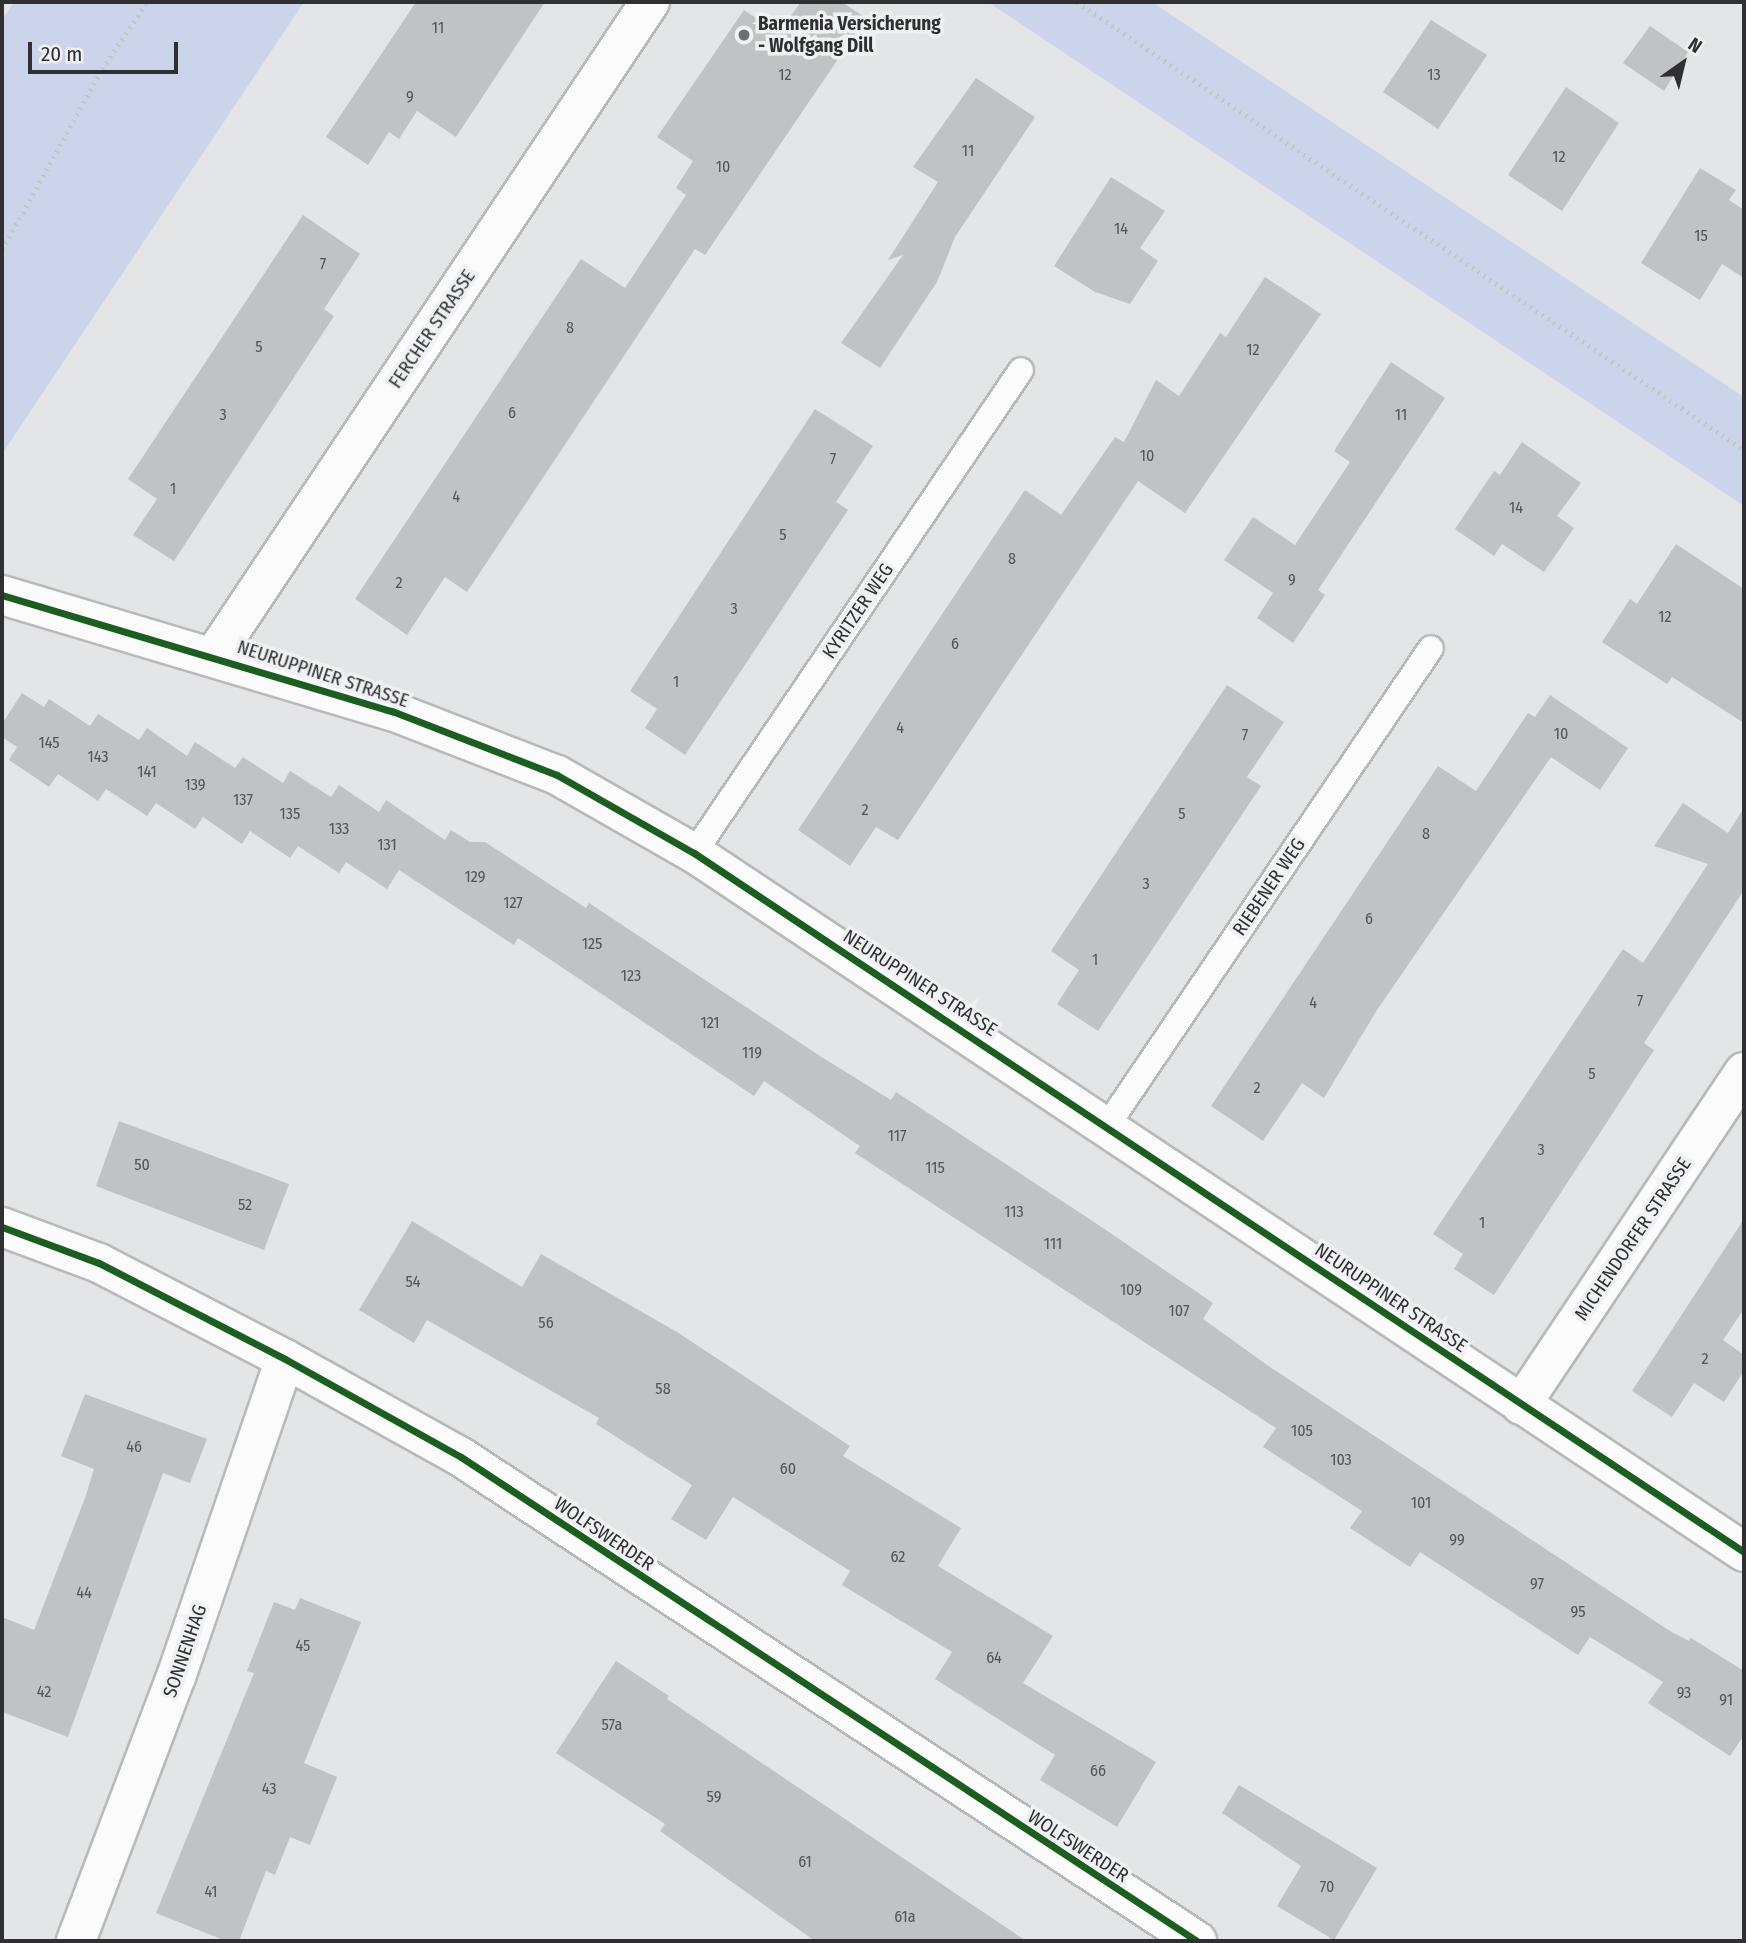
<!DOCTYPE html>
<style>
body{margin:0}
#map{position:relative;width:1746px;height:1943px;overflow:hidden;background:#e3e5e7;font-family:"Fira Sans Condensed",sans-serif}
div>[style]{position:absolute}
[style*='--x']{left:calc(var(--x)*1px);top:calc(var(--y)*1px);width:calc(var(--w)*1px);rotate:calc(var(--a)*1deg)}
.green>*{inset:0;background:#cbd4eb}
.building>*{inset:0;background:#c1c2c4}
.path>*{height:4.5px;margin-top:-2.25px;transform-origin:0;background:repeating-linear-gradient(90deg,#c5c5c6 0 2px,transparent 0 7px)}
.roads{filter:drop-shadow(2px 0 #b8b9ba) drop-shadow(-2px 0 #b8b9ba) drop-shadow(0 2px #b8b9ba) drop-shadow(0 -2px #b8b9ba)}
.service>*{height:24px;margin:-12px;padding:0 12px;transform-origin:12px;border-radius:12px;background:#fbfbfb}
.minor>*{height:38px;margin:-19px;padding:0 19px;transform-origin:19px;border-radius:19px;background:#fbfbfb}
.cycleway>*{height:7px;margin:-3.5px;padding:0 3.5px;transform-origin:3.5px;border-radius:3.5px;background:#1b5e20}
.dots>*{width:19px;height:19px;translate:-50% -50%;box-sizing:border-box;border:4px solid #eff1f5;border-radius:50%}
span{translate:-50% -50%;white-space:nowrap;text-align:center;line-height:1.15;-webkit-text-stroke:7px #eff1f5;paint-order:stroke}
.number-label{font-size:16px;color:#545456}
.number-label span{-webkit-text-stroke-width:0}
.poi-label{font-size:19px;color:#303032;font-weight:700}
.left{translate:0 -50%;text-align:left}
.street-label{font-size:19px;color:#303032}
.frame{position:absolute;inset:0;border:4px solid #303032;pointer-events:none}
.north{position:absolute;left:1648px;top:28px;width:70px;height:70px;-webkit-text-stroke:5px #eff1f5;paint-order:stroke;rotate:34deg;font-size:19px;font-weight:700;line-height:28px;text-align:center;color:#303032}
.north::after{content:'';display:block;margin:auto;width:24px;height:32px;background:#303032;clip-path:polygon(50% 0,100% 100%,50% 72%,0 100%)}
.scale{position:absolute;left:28px;top:42px;width:150px;height:32px;box-sizing:border-box;border:4px solid #303032;border-top:0;padding-left:9px;font-size:21px;line-height:24px;white-space:nowrap;color:#303032;-webkit-text-stroke:5px #eff1f5;paint-order:stroke}
</style>
<div id="map">
<div class="green">
<div style="clip-path:polygon(14px 2px,304px 2px,2px 454px,2px 20px)"></div>
<div style="clip-path:polygon(988px 2px,1152px 2px,1744px 397px,1744px 506px)"></div>
</div>
<div class="building">
<div style="clip-path:polygon(416px 2px,545px 2px,456px 137px,417px 111px,399px 139px,389px 132px,368px 165px,326px 137px)"></div>
<div style="clip-path:polygon(801px 2px,842px 2px,866px 18px,705px 255px,695px 249px,467px 592px,445px 577px,407px 635px,355px 599px,581px 259px,625px 288px,686px 195px,676px 188px,693px 161px,657px 137px,744px 10px,778px 33px)"></div>
<div style="clip-path:polygon(1431px 20px,1487px 55px,1438px 129px,1383px 92px)"></div>
<div style="clip-path:polygon(1650px 26px,1688px 52px,1664px 91px,1623px 63px)"></div>
<div style="clip-path:polygon(976px 78px,1035px 117px,955px 237px,937px 282px,880px 368px,841px 343px,903px 255px,888px 260px,938px 182px,913px 167px)"></div>
<div style="clip-path:polygon(1566px 87px,1619px 123px,1562px 211px,1508px 175px)"></div>
<div style="clip-path:polygon(1700px 168px,1736px 190px,1729px 200px,1744px 210px,1744px 278px,1722px 264px,1700px 300px,1641px 263px)"></div>
<div style="clip-path:polygon(1111px 177px,1165px 211px,1140px 248px,1158px 261px,1130px 304px,1095px 292px,1054px 266px)"></div>
<div style="clip-path:polygon(303px 215px,360px 254px,324px 309px,334px 316px,174px 561px,133px 535px,157px 499px,128px 479px)"></div>
<div style="clip-path:polygon(1265px 277px,1321px 314px,1185px 513px,1138px 481px,898px 840px,876px 827px,850px 866px,798px 830px,1025px 490px,1061px 515px,1115px 437px,1124px 442px,1156px 380px,1179px 396px,1220px 333px,1226px 337px)"></div>
<div style="clip-path:polygon(1391px 362px,1445px 398px,1318px 590px,1325px 595px,1293px 643px,1257px 618px,1273px 593px,1224px 560px,1253px 517px,1295px 545px,1350px 462px,1334px 451px)"></div>
<div style="clip-path:polygon(815px 409px,873px 446px,836px 502px,848px 510px,685px 755px,645px 728px,657px 709px,630px 691px)"></div>
<div style="clip-path:polygon(1522px 442px,1581px 483px,1557px 516px,1574px 528px,1544px 572px,1502px 544px,1494px 556px,1455px 529px,1494px 471px,1500px 475px)"></div>
<div style="clip-path:polygon(1676px 544px,1744px 589px,1744px 723px,1672px 677px,1667px 684px,1602px 642px,1630px 599px,1637px 604px)"></div>
<div style="clip-path:polygon(1227px 685px,1284px 722px,1247px 777px,1261px 786px,1098px 1031px,1057px 1004px,1079px 970px,1051px 951px)"></div>
<div style="clip-path:polygon(22px 693px,44px 707px,49px 699px,90px 726px,98px 714px,139px 740px,147px 728px,187px 756px,195px 742px,235px 768px,243px 757px,283px 783px,290px 771px,331px 797px,339px 785px,379px 812px,386px 800px,445px 840px,451px 830px,470px 842px,485px 842px,586px 908px,589px 903px,820px 1056px,891px 1100px,896px 1092px,1097px 1224px,1213px 1303px,1203px 1319px,1270px 1367px,1670px 1631px,1689px 1641px,1691px 1638px,1744px 1671px,1744px 1735px,1730px 1756px,1648px 1703px,1663px 1682px,1590px 1637px,1578px 1655px,1420px 1552px,1410px 1567px,1350px 1528px,1362px 1511px,1263px 1447px,1276px 1428px,855px 1153px,860px 1146px,764px 1081px,754px 1096px,518px 938px,514px 945px,399px 870px,387px 889px,346px 862px,339px 873px,298px 846px,290px 858px,250px 831px,242px 844px,203px 817px,195px 829px,156px 803px,147px 816px,106px 789px,98px 801px,58px 774px,49px 787px,9px 760px,17px 747px,2px 737px,2px 724px)"></div>
<div style="clip-path:polygon(1550px 695px,1628px 748px,1600px 790px,1551px 757px,1377px 1010px,1324px 1098px,1302px 1083px,1263px 1141px,1211px 1106px,1438px 766px,1476px 791px,1528px 713px,1535px 717px)"></div>
<div style="clip-path:polygon(1683px 803px,1728px 833px,1744px 808px,1744px 890px,1644px 1043px,1654px 1050px,1494px 1295px,1454px 1269px,1463px 1254px,1433px 1234px,1623px 949px,1643px 963px,1708px 864px,1654px 846px)"></div>
<div style="clip-path:polygon(119px 1121px,289px 1184px,264px 1250px,96px 1186px)"></div>
<div style="clip-path:polygon(1744px 1219px,1744px 1309px,1723px 1340px,1744px 1355px,1744px 1371px,1724px 1402px,1694px 1383px,1672px 1417px,1632px 1391px)"></div>
<div style="clip-path:polygon(412px 1221px,522px 1287px,541px 1254px,677px 1332px,850px 1446px,843px 1456px,961px 1528px,938px 1566px,1053px 1636px,1023px 1683px,1156px 1762px,1117px 1827px,1040px 1780px,1055px 1755px,935px 1679px,952px 1652px,842px 1585px,850px 1571px,733px 1497px,706px 1540px,671px 1519px,692px 1485px,596px 1424px,599px 1418px,427px 1320px,414px 1343px,359px 1310px)"></div>
<div style="clip-path:polygon(85px 1394px,207px 1439px,190px 1483px,163px 1473px,68px 1737px,2px 1712px,2px 1617px,34px 1630px,85px 1498px,94px 1469px,61px 1456px)"></div>
<div style="clip-path:polygon(300px 1598px,361px 1622px,304px 1763px,337px 1777px,310px 1845px,290px 1837px,275px 1875px,266px 1871px,239px 1941px,226px 1941px,156px 1913px,254px 1673px,247px 1671px,274px 1602px,295px 1610px)"></div>
<div style="clip-path:polygon(616px 1661px,669px 1696px,667px 1699px,1026px 1941px,815px 1941px,660px 1831px,665px 1824px,556px 1753px)"></div>
<div style="clip-path:polygon(1239px 1785px,1377px 1868px,1334px 1940px,1277px 1906px,1301px 1866px,1222px 1813px)"></div>
</div>
<div class="path">
<div style="--x:1077;--y:2;--w:803;--a:33.89"></div>
<div style="--x:2;--y:250;--w:207;--a:-61.1"></div>
<div style="--x:102;--y:69;--w:81;--a:-56.1"></div>
</div>
<div class="roads">
<div class="service">
<div style="--x:694;--y:853;--w:583;--a:-55.9"></div>
<div style="--x:1107;--y:1126;--w:577;--a:-55.87"></div>
</div>
<div class="minor">
<div style="--x:2;--y:595;--w:407;--a:16.6"></div>
<div style="--x:392;--y:711;--w:177;--a:21.2"></div>
<div style="--x:557;--y:775;--w:158;--a:29.7"></div>
<div style="--x:694;--y:853;--w:1261;--a:33.65"></div>
<div style="--x:214;--y:656;--w:786;--a:-56.31"></div>
<div style="--x:2;--y:1227;--w:103;--a:20.4"></div>
<div style="--x:99;--y:1263;--w:209;--a:27.3"></div>
<div style="--x:285;--y:1359;--w:201;--a:29.1"></div>
<div style="--x:461;--y:1457;--w:881;--a:33.33"></div>
<div style="--x:1521;--y:1405;--w:401;--a:-56.2"></div>
<div style="--x:76;--y:1941;--w:282;--a:-69.3"></div>
<div style="--x:176;--y:1677;--w:336;--a:-71.1"></div>
</div>
</div>
<div class="cycleway">
<div style="--x:2;--y:595;--w:407;--a:16.6"></div>
<div style="--x:392;--y:711;--w:177;--a:21.2"></div>
<div style="--x:557;--y:775;--w:158;--a:29.7"></div>
<div style="--x:694;--y:853;--w:1261;--a:33.65"></div>
<div style="--x:2;--y:1227;--w:103;--a:20.4"></div>
<div style="--x:99;--y:1263;--w:209;--a:27.3"></div>
<div style="--x:285;--y:1359;--w:201;--a:29.1"></div>
<div style="--x:461;--y:1457;--w:881;--a:33.33"></div>
</div>
<div class="dots">
<div style="left:744px;top:35px;background:#6f6f71"></div>
</div>
<div class="number-label">
<span style="left:438px;top:28px">11</span>
<span style="left:785px;top:75px">12</span>
<span style="left:1434px;top:75px">13</span>
<span style="left:410px;top:97px">9</span>
<span style="left:968px;top:151px">11</span>
<span style="left:1559px;top:157px">12</span>
<span style="left:723px;top:167px">10</span>
<span style="left:1121px;top:229px">14</span>
<span style="left:1701px;top:236px">15</span>
<span style="left:323px;top:264px">7</span>
<span style="left:570px;top:328px">8</span>
<span style="left:259px;top:347px">5</span>
<span style="left:1253px;top:350px">12</span>
<span style="left:512px;top:413px">6</span>
<span style="left:223px;top:415px">3</span>
<span style="left:1401px;top:415px">11</span>
<span style="left:1147px;top:456px">10</span>
<span style="left:833px;top:459px">7</span>
<span style="left:173px;top:489px">1</span>
<span style="left:456px;top:497px">4</span>
<span style="left:1516px;top:508px">14</span>
<span style="left:783px;top:535px">5</span>
<span style="left:1012px;top:559px">8</span>
<span style="left:1292px;top:580px">9</span>
<span style="left:399px;top:583px">2</span>
<span style="left:734px;top:609px">3</span>
<span style="left:1665px;top:617px">12</span>
<span style="left:955px;top:644px">6</span>
<span style="left:676px;top:682px">1</span>
<span style="left:900px;top:728px">4</span>
<span style="left:1561px;top:734px">10</span>
<span style="left:1245px;top:735px">7</span>
<span style="left:49px;top:743px">145</span>
<span style="left:98px;top:757px">143</span>
<span style="left:147px;top:772px">141</span>
<span style="left:195px;top:785px">139</span>
<span style="left:243px;top:800px">137</span>
<span style="left:865px;top:810px">2</span>
<span style="left:290px;top:814px">135</span>
<span style="left:1182px;top:814px">5</span>
<span style="left:339px;top:829px">133</span>
<span style="left:1426px;top:834px">8</span>
<span style="left:387px;top:845px">131</span>
<span style="left:475px;top:877px">129</span>
<span style="left:1146px;top:884px">3</span>
<span style="left:513px;top:903px">127</span>
<span style="left:1369px;top:919px">6</span>
<span style="left:592px;top:944px">125</span>
<span style="left:1095px;top:960px">1</span>
<span style="left:631px;top:976px">123</span>
<span style="left:1640px;top:1001px">7</span>
<span style="left:1313px;top:1003px">4</span>
<span style="left:710px;top:1023px">121</span>
<span style="left:752px;top:1053px">119</span>
<span style="left:1592px;top:1074px">5</span>
<span style="left:1257px;top:1088px">2</span>
<span style="left:897px;top:1136px">117</span>
<span style="left:1541px;top:1150px">3</span>
<span style="left:142px;top:1165px">50</span>
<span style="left:935px;top:1168px">115</span>
<span style="left:245px;top:1205px">52</span>
<span style="left:1014px;top:1212px">113</span>
<span style="left:1482px;top:1223px">1</span>
<span style="left:1053px;top:1244px">111</span>
<span style="left:413px;top:1282px">54</span>
<span style="left:1131px;top:1290px">109</span>
<span style="left:1179px;top:1311px">107</span>
<span style="left:546px;top:1323px">56</span>
<span style="left:1705px;top:1359px">2</span>
<span style="left:663px;top:1389px">58</span>
<span style="left:1302px;top:1431px">105</span>
<span style="left:134px;top:1447px">46</span>
<span style="left:1341px;top:1460px">103</span>
<span style="left:788px;top:1469px">60</span>
<span style="left:1421px;top:1503px">101</span>
<span style="left:1457px;top:1540px">99</span>
<span style="left:898px;top:1557px">62</span>
<span style="left:1537px;top:1584px">97</span>
<span style="left:84px;top:1593px">44</span>
<span style="left:1578px;top:1612px">95</span>
<span style="left:303px;top:1646px">45</span>
<span style="left:994px;top:1658px">64</span>
<span style="left:44px;top:1692px">42</span>
<span style="left:1684px;top:1693px">93</span>
<span style="left:1726px;top:1700px">91</span>
<span style="left:612px;top:1725px">57a</span>
<span style="left:1098px;top:1771px">66</span>
<span style="left:269px;top:1789px">43</span>
<span style="left:714px;top:1797px">59</span>
<span style="left:805px;top:1862px">61</span>
<span style="left:1327px;top:1887px">70</span>
<span style="left:211px;top:1892px">41</span>
<span style="left:905px;top:1917px">61a</span>
</div>
<div class="poi-label">
<span class="left" style="left:758px;top:35px">Barmenia Versicherung<br>- Wolfgang Dill</span>
</div>
<div class="street-label">
<span style="left:432px;top:329px;rotate:-56deg">FERCHER STRASSE</span>
<span style="left:858px;top:611px;rotate:-56deg">KYRITZER WEG</span>
<span style="left:323px;top:674px;rotate:18deg">NEURUPPINER STRASSE</span>
<span style="left:1269px;top:887px;rotate:-56deg">RIEBENER WEG</span>
<span style="left:920px;top:983px;rotate:33deg">NEURUPPINER STRASSE</span>
<span style="left:1633px;top:1239px;rotate:-56deg">MICHENDORFER STRASSE</span>
<span style="left:1391px;top:1298px;rotate:34deg">NEURUPPINER STRASSE</span>
<span style="left:604px;top:1534px;rotate:34deg">WOLFSWERDER</span>
<span style="left:185px;top:1651px;rotate:-71deg">SONNENHAG</span>
<span style="left:1078px;top:1846px;rotate:33deg">WOLFSWERDER</span>
</div>
<div class="frame"></div>
<div class="north">N</div>
<div class="scale">20 m</div>
</div>
